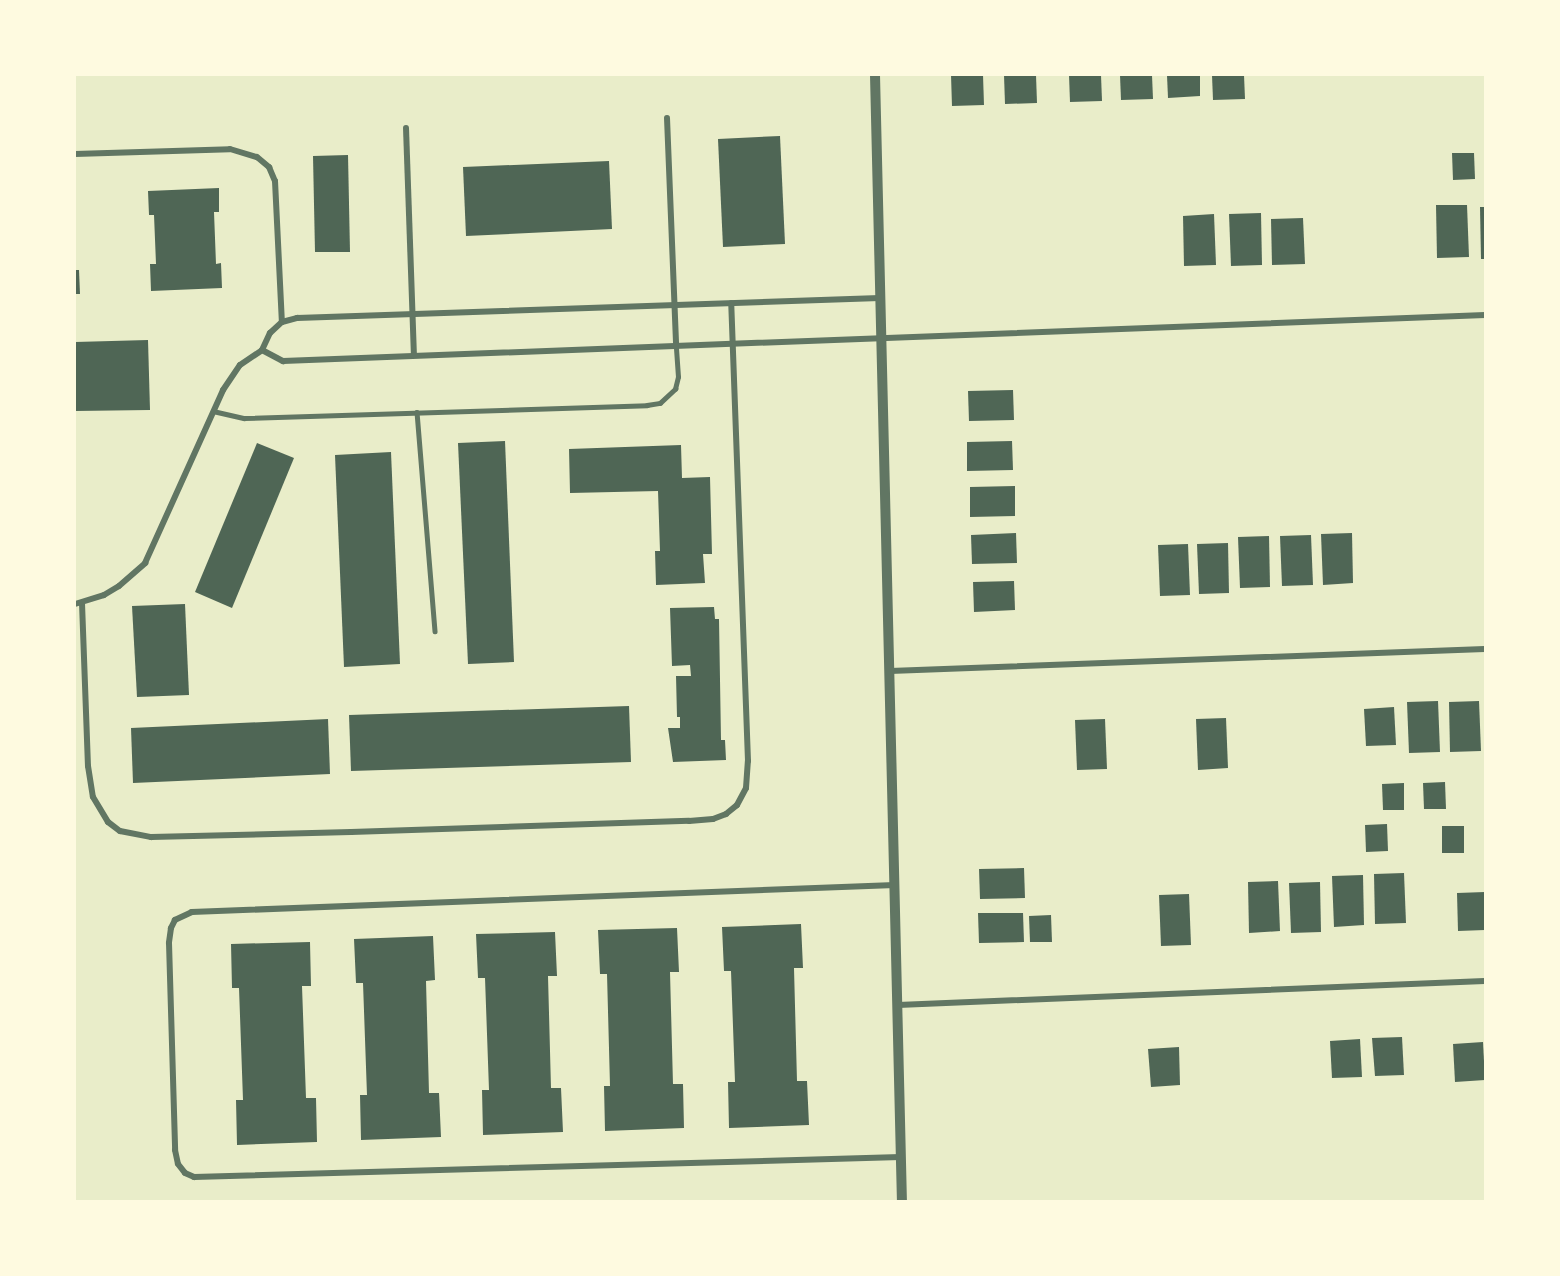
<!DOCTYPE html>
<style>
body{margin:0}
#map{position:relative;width:1560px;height:1276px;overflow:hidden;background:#e9edc9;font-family:"Noto Sans",sans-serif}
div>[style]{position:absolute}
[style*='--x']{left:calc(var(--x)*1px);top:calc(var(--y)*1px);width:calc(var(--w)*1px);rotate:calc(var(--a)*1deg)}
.building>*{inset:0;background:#4f6655}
.service>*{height:4.5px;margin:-2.25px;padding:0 2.25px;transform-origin:2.25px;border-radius:2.25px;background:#617663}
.minor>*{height:6px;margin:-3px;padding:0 3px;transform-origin:3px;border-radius:3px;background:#617663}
.tertiary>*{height:10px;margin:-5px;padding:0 5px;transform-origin:5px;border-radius:5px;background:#617663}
span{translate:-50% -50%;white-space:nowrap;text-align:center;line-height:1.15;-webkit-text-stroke:4.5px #fefae0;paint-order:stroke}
.frame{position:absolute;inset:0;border:76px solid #fefae0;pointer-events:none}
</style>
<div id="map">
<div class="building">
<div style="clip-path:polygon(951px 75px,983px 75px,984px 105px,952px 106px)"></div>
<div style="clip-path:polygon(1004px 75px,1036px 75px,1037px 103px,1005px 104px)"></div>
<div style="clip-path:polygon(1069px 75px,1101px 75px,1102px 101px,1070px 102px)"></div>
<div style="clip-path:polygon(1120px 75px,1152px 75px,1153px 99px,1121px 100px)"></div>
<div style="clip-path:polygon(1167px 75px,1200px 75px,1200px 96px,1168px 98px)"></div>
<div style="clip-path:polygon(1212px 75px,1244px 75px,1245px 99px,1213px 100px)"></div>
<div style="clip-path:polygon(780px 136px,785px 244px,723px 247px,718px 139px)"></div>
<div style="clip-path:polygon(1452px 153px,1474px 153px,1475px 179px,1453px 180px)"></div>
<div style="clip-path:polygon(348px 155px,350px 252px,315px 252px,313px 156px)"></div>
<div style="clip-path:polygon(609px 161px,612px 229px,466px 236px,463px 167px)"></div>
<div style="clip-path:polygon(219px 188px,219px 212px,214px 212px,216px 264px,221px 263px,222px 288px,151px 291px,150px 264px,156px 264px,154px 215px,149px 215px,148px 191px)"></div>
<div style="clip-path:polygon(1436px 205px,1467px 205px,1469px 257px,1437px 258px)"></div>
<div style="clip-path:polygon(1480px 207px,1485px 207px,1485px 259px,1481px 259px)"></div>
<div style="clip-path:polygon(1261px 213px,1262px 265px,1231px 266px,1229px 214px)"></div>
<div style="clip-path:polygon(1214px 214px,1216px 265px,1184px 266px,1183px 216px)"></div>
<div style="clip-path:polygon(1303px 218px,1305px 264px,1272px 265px,1271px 219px)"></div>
<div style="clip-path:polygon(75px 270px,79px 270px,80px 294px,75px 294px)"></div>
<div style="clip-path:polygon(148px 340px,150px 410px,75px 411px,75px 342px)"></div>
<div style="clip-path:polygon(1013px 390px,1014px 420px,969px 421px,968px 391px)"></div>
<div style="clip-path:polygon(505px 441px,514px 662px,468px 664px,458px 443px)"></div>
<div style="clip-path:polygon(1012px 441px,1013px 470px,967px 471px,967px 442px)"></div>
<div style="clip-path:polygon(257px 443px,294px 458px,232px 608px,195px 592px)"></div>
<div style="clip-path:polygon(681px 445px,682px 478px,710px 477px,712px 554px,703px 554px,705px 583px,656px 585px,655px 551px,660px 551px,658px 491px,570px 493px,569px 449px)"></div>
<div style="clip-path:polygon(391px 452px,400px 664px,344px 667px,335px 455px)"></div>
<div style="clip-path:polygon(1015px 486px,1015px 516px,970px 517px,970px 487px)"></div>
<div style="clip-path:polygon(1016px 533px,1017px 563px,972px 564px,971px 535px)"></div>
<div style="clip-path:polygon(1352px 533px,1353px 583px,1323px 585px,1321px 534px)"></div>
<div style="clip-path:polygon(1311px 535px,1313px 585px,1282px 586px,1280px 536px)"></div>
<div style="clip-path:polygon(1269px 536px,1270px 587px,1240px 588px,1238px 537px)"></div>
<div style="clip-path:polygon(1228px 543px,1229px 593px,1199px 594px,1197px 544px)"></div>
<div style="clip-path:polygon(1188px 544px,1190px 595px,1160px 596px,1158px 545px)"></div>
<div style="clip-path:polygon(1014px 581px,1015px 610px,974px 612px,973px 582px)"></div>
<div style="clip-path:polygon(185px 604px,189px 695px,137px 697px,132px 606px)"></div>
<div style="clip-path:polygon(714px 607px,715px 619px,719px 619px,721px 740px,725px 740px,726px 760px,673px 762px,668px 728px,680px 728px,680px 717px,677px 717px,676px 676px,691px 676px,690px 665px,672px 666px,670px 608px)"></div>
<div style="clip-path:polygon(1438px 701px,1440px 752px,1409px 753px,1407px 702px)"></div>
<div style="clip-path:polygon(1479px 701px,1481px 751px,1450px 752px,1449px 702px)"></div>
<div style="clip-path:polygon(629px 706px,631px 762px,351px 771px,349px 715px)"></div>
<div style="clip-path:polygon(1394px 707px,1396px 745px,1366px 746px,1364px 709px)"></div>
<div style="clip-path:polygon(1226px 718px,1228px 768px,1198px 770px,1196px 719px)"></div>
<div style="clip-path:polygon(328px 719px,330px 774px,133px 783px,131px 728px)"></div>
<div style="clip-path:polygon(1105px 719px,1107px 769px,1077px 770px,1075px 720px)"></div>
<div style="clip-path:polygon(1445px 782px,1446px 809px,1424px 809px,1423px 783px)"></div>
<div style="clip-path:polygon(1404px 783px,1404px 810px,1383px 810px,1382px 784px)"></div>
<div style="clip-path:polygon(1387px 824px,1388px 851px,1366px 852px,1365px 825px)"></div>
<div style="clip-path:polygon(1442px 826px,1464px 826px,1464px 853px,1442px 853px)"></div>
<div style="clip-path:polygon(1024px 868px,1025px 898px,980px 899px,979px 869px)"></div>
<div style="clip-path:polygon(1404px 873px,1406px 923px,1375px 924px,1374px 874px)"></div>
<div style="clip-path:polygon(1363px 875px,1364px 925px,1334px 927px,1332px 876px)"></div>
<div style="clip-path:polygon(1278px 881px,1280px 931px,1249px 933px,1248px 882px)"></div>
<div style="clip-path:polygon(1320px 882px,1321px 932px,1291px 933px,1289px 883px)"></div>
<div style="clip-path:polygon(1485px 892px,1485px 930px,1458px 931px,1457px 893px)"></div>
<div style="clip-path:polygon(1189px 894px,1191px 945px,1161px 946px,1159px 895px)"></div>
<div style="clip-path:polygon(978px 913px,1023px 913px,1024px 942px,979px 943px)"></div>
<div style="clip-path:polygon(1051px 915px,1052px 942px,1030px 942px,1029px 916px)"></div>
<div style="clip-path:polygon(801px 924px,803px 968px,794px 968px,797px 1081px,807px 1081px,809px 1125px,729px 1128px,728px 1082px,735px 1082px,731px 971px,724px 971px,722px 927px)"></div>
<div style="clip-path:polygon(677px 928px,679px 972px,670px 972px,673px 1084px,683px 1084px,684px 1128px,605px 1131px,604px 1086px,610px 1086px,607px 974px,600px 974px,598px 930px)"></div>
<div style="clip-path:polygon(555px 932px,557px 976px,548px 976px,551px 1088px,561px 1088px,563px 1132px,483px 1135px,482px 1090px,489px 1090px,485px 978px,478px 978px,476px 934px)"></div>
<div style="clip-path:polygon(433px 936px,435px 980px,426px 981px,429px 1093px,439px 1093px,441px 1137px,361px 1140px,360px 1095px,367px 1095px,363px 983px,356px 983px,354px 939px)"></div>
<div style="clip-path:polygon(310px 942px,311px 986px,302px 986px,306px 1098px,316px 1098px,317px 1142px,237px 1145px,236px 1100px,243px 1100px,239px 988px,232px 988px,231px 944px)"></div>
<div style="clip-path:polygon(1402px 1037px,1404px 1075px,1375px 1076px,1372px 1038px)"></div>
<div style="clip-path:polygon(1360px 1039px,1362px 1077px,1332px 1078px,1330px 1041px)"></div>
<div style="clip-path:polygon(1483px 1042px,1485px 1080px,1455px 1082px,1453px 1044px)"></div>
<div style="clip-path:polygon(1179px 1047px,1180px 1085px,1151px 1087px,1148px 1049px)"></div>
</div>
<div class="service">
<div style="--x:213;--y:411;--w:32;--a:13"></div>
<div style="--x:244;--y:418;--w:403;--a:-1.8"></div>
<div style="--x:647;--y:405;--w:13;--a:-9"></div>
<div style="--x:660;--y:403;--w:21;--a:-43"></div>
<div style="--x:675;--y:389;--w:12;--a:-76"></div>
<div style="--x:678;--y:377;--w:32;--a:-94"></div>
<div style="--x:417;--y:412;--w:220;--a:85.3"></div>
</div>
<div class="minor">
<div style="--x:667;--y:118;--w:227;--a:87.7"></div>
<div style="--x:406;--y:128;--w:227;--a:88"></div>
<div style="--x:75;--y:154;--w:155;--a:-1.8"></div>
<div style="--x:230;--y:149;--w:28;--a:17"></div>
<div style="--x:257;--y:157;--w:16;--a:40"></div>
<div style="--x:269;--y:167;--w:15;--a:67"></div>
<div style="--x:275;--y:181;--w:141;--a:87.2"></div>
<div style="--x:262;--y:350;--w:24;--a:28"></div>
<div style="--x:283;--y:361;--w:1203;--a:-2.19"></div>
<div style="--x:82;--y:603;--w:163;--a:87.9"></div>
<div style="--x:88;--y:766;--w:31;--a:81"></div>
<div style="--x:93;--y:797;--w:29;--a:59"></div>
<div style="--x:108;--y:822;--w:15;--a:37"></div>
<div style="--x:120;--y:831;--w:32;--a:11"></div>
<div style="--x:151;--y:837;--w:200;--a:-1.4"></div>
<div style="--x:351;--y:832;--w:338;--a:-1.9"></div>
<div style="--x:689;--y:821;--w:24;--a:-5"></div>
<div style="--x:713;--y:819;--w:14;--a:-21"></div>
<div style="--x:726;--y:814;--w:14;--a:-39"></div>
<div style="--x:737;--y:805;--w:19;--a:-62"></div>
<div style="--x:746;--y:788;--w:27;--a:-86"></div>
<div style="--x:748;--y:761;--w:458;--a:-92.1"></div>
<div style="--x:75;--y:604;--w:30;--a:-17"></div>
<div style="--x:104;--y:595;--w:17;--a:-31"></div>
<div style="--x:119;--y:586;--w:35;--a:-41"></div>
<div style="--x:145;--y:563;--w:190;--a:-65.7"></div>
<div style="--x:223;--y:390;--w:30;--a:-56"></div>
<div style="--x:240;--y:365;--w:27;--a:-34"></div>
<div style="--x:262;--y:350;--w:19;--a:-65"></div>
<div style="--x:270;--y:333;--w:16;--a:-43"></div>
<div style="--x:282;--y:322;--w:16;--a:-15"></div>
<div style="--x:297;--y:318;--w:583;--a:-1.96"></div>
<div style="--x:890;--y:671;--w:595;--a:-2.12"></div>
<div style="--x:895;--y:885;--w:704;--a:177.8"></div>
<div style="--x:192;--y:912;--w:19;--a:155"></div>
<div style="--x:175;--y:920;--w:9;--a:117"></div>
<div style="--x:171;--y:928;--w:15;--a:98"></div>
<div style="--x:169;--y:943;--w:207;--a:88.3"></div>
<div style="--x:175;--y:1150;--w:14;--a:78"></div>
<div style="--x:178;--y:1164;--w:11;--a:52"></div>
<div style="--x:185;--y:1173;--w:10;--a:24"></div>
<div style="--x:194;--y:1177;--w:707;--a:-1.62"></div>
<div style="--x:898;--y:1005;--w:587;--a:-2.34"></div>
</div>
<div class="tertiary">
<div style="--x:875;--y:75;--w:1126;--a:88.63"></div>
</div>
<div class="frame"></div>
</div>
